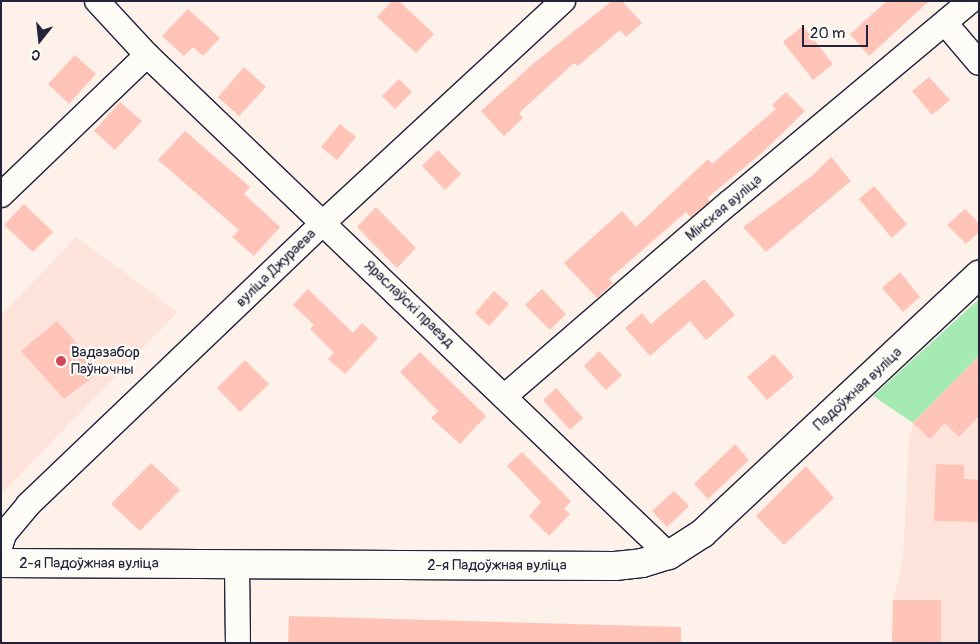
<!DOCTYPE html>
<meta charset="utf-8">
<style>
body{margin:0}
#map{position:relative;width:980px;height:644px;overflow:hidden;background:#fdf1ea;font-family:Pangolin,sans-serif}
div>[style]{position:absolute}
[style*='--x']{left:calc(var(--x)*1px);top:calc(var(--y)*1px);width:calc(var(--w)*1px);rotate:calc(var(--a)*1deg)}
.built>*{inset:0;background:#fee3db}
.green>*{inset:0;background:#a5e9b3}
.building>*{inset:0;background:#ffc3b8}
.roads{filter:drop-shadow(1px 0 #22223b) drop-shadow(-1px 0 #22223b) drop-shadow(0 1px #22223b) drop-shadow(0 -1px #22223b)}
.street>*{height:24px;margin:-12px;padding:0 12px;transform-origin:12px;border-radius:12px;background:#fdfcf7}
.secondary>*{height:28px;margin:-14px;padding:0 14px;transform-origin:14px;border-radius:14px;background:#fdfcf7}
.dots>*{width:14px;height:14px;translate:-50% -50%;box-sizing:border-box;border:2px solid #fdfcf7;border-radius:50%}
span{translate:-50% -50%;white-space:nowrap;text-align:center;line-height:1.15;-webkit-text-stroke:4.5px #fdfcf7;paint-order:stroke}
.street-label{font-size:15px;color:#22223b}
.poi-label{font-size:15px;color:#22223b}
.left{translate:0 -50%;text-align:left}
.frame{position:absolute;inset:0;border:2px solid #22223b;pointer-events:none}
.north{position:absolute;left:15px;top:15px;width:50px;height:50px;-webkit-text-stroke:4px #fdfcf7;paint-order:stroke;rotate:196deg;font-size:14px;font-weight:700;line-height:20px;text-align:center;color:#22223b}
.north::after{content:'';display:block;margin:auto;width:18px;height:22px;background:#22223b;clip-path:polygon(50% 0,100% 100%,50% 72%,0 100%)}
.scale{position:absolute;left:802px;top:25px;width:66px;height:22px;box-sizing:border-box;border:2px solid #22223b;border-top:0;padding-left:6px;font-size:15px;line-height:18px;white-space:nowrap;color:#22223b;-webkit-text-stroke:4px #fdfcf7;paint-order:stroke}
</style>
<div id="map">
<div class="built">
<div style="clip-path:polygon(76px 237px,178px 312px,1px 494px,1px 315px)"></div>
<div style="clip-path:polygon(979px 356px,979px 643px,892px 643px,893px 600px,903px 557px,909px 442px,913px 423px)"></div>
</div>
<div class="green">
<div style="clip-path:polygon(979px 299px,979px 356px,913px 423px,873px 396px)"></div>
</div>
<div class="building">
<div style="clip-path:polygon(392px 1px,399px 1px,434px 34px,416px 53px,377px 17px)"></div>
<div style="clip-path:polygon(612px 1px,622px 1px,642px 23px,626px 37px,620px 30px,578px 66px,574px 63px,519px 113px,523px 118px,504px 136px,481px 111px,534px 63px)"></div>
<div style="clip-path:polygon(887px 1px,929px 1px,869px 56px,850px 34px)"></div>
<div style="clip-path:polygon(188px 9px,220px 38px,203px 56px,193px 47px,184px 56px,162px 36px)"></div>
<div style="clip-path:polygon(803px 26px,833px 64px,813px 80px,783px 42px)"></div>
<div style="clip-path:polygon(75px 55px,96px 74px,69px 104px,48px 84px)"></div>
<div style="clip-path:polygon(244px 67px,266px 87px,239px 116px,218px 97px)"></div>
<div style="clip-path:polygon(929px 77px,950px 100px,932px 115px,912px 91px)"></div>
<div style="clip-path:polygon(399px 79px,412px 92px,395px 109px,382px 96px)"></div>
<div style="clip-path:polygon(786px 92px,805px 111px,764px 151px,707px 198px,710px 201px,691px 218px,686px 212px,609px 279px,613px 283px,597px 298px,564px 263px,622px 211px,636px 227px,708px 159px,712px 164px,776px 109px,772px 105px)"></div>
<div style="clip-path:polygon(120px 102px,142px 121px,115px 150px,94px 131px)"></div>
<div style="clip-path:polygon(340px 124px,356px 137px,337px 160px,321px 147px)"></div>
<div style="clip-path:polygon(185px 131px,250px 187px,244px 194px,280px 227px,254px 256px,232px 237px,239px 230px,158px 160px)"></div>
<div style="clip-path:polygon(438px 150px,461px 174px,445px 190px,422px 166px)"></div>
<div style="clip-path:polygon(831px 157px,851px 181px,766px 252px,743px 227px,813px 175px)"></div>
<div style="clip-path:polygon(874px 186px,907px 224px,892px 238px,859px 199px)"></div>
<div style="clip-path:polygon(24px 204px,53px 232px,33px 252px,4px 225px)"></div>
<div style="clip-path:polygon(376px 207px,416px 248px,397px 268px,357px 227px)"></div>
<div style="clip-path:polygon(965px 209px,979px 223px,979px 232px,966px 244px,947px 225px)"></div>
<div style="clip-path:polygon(900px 272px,920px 297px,903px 312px,882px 288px)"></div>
<div style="clip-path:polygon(704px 279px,735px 315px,706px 340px,690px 321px,650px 356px,625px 328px,642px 313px,651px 324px)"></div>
<div style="clip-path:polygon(308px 289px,353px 333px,362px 323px,378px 338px,345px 374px,328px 359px,334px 353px,310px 329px,314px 325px,293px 305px)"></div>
<div style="clip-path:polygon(542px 289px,566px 314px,550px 330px,525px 305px)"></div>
<div style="clip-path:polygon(494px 291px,509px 304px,489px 326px,475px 313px)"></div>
<div style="clip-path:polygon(57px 321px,101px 371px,64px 399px,21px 351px)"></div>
<div style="clip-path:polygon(599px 351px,622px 375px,606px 390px,584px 366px)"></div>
<div style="clip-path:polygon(420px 352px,486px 416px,460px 444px,431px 418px,438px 411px,400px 372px)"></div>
<div style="clip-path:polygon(774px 354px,794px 377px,767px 400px,747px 377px)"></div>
<div style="clip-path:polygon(979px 356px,979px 416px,959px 437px,945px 423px,930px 439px,913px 423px)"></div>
<div style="clip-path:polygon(245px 360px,269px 384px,240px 412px,217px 388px)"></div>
<div style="clip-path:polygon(556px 388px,583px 418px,570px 430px,543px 400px)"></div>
<div style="clip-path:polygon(735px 444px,749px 460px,708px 499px,694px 484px)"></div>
<div style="clip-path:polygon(522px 452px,571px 501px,564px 509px,570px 514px,549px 536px,529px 516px,541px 502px,507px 466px)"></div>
<div style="clip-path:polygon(151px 463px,180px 490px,140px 531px,111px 504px)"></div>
<div style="clip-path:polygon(936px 464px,964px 465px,964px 479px,979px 480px,979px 522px,934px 521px)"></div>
<div style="clip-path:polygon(806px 466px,834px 498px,784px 545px,756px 516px)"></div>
<div style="clip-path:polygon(674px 491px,689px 506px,667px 527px,652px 511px)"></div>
<div style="clip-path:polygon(893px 600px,941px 600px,941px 643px,892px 643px)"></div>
<div style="clip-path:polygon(289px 616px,681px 627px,681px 643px,288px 643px)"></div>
</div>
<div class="roads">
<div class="street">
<div style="--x:97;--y:1;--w:74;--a:47.2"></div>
<div style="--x:147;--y:55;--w:723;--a:43.77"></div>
<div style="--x:945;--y:23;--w:52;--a:49.6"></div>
<div style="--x:1;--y:195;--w:202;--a:-43.8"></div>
<div style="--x:505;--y:396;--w:297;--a:-40.8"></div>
<div style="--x:730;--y:202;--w:313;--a:-39.9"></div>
<div style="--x:1;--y:544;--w:10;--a:-73"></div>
<div style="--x:4;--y:534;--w:38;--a:-50"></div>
<div style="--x:28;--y:505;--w:410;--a:-43.7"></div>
<div style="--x:324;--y:222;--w:326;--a:-42.8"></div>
<div style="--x:237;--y:564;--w:79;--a:89.3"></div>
</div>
<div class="secondary">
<div style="--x:1;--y:563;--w:614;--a:0.28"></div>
<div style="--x:615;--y:566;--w:27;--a:-6"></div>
<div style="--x:642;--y:563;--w:28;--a:-17"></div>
<div style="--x:669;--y:555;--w:40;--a:-32.9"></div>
<div style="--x:703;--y:533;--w:378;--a:-43.1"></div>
</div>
</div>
<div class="dots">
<div style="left:61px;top:361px;background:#d1495b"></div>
</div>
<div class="street-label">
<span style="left:724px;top:208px;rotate:-40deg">Мінская вуліца</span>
<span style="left:276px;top:268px;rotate:-44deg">вуліца Джураева</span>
<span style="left:409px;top:304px;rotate:44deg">Яраслаўскі праезд</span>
<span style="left:858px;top:389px;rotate:-43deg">Падоўжная вуліца</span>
<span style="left:89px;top:564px">2-я Падоўжная вуліца</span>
<span style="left:497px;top:566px">2-я Падоўжная вуліца</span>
</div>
<div class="poi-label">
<span class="left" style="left:71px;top:361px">Вадазабор<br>Паўночны</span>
</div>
<div class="frame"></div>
<div class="north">С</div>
<div class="scale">20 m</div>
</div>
